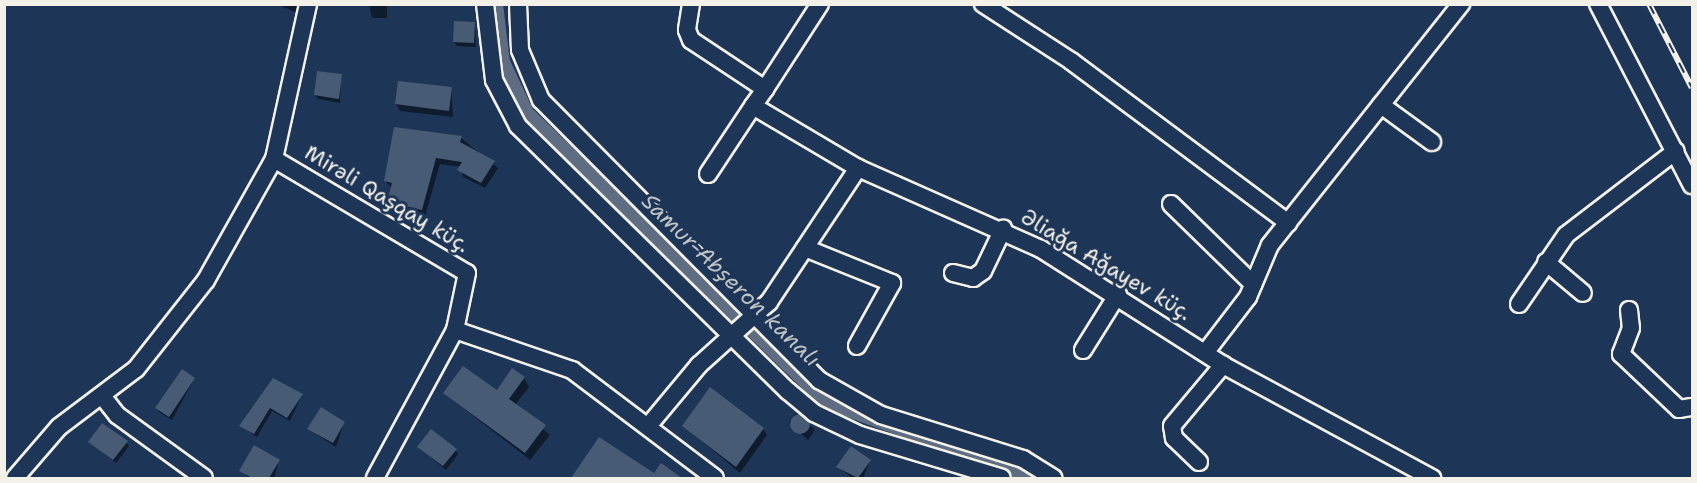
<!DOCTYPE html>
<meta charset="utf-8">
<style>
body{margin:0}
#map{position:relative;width:1697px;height:483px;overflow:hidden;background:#1d3557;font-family:"Shantell Sans",sans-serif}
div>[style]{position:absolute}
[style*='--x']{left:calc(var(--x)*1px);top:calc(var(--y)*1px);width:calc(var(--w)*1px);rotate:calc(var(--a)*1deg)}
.shadow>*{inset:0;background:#0007}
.canal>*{height:14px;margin:-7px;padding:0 7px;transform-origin:7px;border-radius:7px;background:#5e6d82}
.building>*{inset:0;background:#485b74}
.round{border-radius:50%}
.roads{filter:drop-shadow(2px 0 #f4f1e8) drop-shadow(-2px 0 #f4f1e8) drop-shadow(0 2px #f4f1e8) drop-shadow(0 -2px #f4f1e8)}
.minor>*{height:16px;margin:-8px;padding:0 8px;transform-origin:8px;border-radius:8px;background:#1d3557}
.rail>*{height:6px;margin-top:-3px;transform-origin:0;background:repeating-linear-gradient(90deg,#1d3557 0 11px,#f4f1e8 0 22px);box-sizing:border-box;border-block:2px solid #f4f1e8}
span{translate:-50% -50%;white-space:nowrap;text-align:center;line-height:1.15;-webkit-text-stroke:6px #1d3557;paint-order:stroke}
.street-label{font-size:21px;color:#f4f1e8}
.water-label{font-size:22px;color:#c0c3c4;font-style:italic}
.frame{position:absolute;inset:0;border:6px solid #f4f1e8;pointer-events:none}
</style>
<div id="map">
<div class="shadow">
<div style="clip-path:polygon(275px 4px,301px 4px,298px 13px)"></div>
<div style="clip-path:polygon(369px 4px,387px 4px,387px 18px,372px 18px)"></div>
<div style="clip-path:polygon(475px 23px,476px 47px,457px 46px,454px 42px)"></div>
<div style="clip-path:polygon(341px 75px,340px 103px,318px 99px,315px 95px)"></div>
<div style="clip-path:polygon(451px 89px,453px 117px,400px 111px,396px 104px)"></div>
<div style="clip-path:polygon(461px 138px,498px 168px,485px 188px,463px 177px,461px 167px,440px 164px,425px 216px,392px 209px,392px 188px,385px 181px)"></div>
<div style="clip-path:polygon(524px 378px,529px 387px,515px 405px,550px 435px,530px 460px,444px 393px,497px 392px)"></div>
<div style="clip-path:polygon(194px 379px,172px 420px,159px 412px,157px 408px)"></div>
<div style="clip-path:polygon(302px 395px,290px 421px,272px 411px,257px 437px,241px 426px,249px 412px)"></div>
<div style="clip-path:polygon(796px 413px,815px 430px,808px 440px,789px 423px)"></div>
<div style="clip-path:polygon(344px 423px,336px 447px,308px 429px)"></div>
<div style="clip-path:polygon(684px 426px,763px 429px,767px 435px,740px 473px)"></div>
<div style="clip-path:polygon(599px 439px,654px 475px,661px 465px,682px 478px,572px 478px)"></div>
<div style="clip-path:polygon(90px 442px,126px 442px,129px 446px,116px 463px)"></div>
<div style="clip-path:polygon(419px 447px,455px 450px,458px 454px,446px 470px)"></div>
<div style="clip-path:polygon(279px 461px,274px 478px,249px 478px,241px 471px)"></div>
<div style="clip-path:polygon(870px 461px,863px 478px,852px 478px,838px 467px)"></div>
</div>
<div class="canal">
<div style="--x:496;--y:4;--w:58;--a:83.1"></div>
<div style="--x:503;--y:62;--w:56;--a:64.8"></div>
<div style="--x:527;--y:113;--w:416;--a:44"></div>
<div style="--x:826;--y:402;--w:223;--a:19.9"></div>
</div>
<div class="building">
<div style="clip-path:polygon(454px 21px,475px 22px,474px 43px,453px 42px)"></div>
<div style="clip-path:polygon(317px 71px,342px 74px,339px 99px,314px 95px)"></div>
<div style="clip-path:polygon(398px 81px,452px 87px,449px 111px,395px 104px)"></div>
<div style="clip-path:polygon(394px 127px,462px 136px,460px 142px,495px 161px,481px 183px,457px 170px,462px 162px,436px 158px,422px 210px,387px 202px,392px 183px,384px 181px)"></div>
<div style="clip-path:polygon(463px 366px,497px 390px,512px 368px,525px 377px,509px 399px,546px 425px,525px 453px,443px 393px)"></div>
<div style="clip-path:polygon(182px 369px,195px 378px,169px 417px,155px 408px)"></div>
<div style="clip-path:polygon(273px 378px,303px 394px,287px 418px,270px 408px,254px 434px,239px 426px)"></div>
<div style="clip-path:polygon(710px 387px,764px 428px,736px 467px,682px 426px)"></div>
<div style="clip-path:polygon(321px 407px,345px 422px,333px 443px,307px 429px)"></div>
<div class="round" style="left:790px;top:414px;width:20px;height:20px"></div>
<div style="clip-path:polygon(102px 423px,128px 441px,113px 460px,88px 442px)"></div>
<div style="clip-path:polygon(431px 429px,457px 449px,443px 466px,417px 447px)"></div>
<div style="clip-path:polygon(599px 437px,654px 473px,661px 463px,682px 478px,571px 478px)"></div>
<div style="clip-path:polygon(254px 445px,280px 460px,269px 478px,252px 478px,239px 471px)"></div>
<div style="clip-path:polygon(851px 446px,871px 460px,858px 478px,836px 467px)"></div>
</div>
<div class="roads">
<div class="minor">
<div style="--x:485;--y:4;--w:77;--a:83.2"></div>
<div style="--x:494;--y:80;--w:52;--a:62.4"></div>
<div style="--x:518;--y:126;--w:378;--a:44.5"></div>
<div style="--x:788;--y:391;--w:34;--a:40"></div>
<div style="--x:814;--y:413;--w:51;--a:25.6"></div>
<div style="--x:860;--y:435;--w:148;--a:16.8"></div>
<div style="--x:518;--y:4;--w:46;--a:87.5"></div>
<div style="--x:520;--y:50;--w:54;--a:67.2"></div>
<div style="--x:541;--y:100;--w:395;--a:45.2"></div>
<div style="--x:819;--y:380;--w:71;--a:29.4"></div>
<div style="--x:881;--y:415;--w:149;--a:17.2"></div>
<div style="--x:1023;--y:459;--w:36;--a:32"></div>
<div style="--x:691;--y:4;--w:26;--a:99"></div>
<div style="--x:687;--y:30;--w:11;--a:68"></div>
<div style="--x:691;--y:40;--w:89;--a:33.5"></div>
<div style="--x:765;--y:89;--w:21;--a:125"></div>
<div style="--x:753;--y:106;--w:122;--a:30.6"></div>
<div style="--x:858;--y:168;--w:200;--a:23.9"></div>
<div style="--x:1041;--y:249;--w:216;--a:32.5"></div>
<div style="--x:1223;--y:365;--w:238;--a:28.4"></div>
<div style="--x:983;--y:4;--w:105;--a:32.9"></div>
<div style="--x:1071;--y:61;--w:271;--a:36.7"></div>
<div style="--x:1598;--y:4;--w:204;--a:62.6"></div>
<div style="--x:765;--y:89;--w:101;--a:-57.1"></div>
<div style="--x:1381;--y:105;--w:63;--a:36"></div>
<div style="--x:274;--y:159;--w:224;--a:30.6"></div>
<div style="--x:467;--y:273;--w:58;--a:101.9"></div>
<div style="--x:455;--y:330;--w:168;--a:118.4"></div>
<div style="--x:708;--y:174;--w:82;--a:-56.5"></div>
<div style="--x:1171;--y:204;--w:115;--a:44.3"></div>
<div style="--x:805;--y:248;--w:94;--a:21.9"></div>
<div style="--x:892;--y:283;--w:72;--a:119.1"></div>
<div style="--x:1546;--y:262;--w:48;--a:40"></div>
<div style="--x:953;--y:273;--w:21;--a:14"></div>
<div style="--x:973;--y:278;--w:12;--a:-35"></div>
<div style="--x:983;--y:271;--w:47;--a:-64.5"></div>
<div style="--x:1519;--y:304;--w:83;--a:-55.7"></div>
<div style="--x:1566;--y:235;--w:138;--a:-37.4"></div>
<div style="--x:1629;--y:310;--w:18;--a:84"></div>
<div style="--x:1631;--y:328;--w:28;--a:111"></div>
<div style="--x:1621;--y:354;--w:80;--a:43.5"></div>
<div style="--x:1679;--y:409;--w:13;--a:-9"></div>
<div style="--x:455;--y:330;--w:124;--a:18.9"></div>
<div style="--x:572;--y:370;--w:179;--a:37.1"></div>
<div style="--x:1083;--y:350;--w:66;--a:-58"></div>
<div style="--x:1205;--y:353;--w:71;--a:-52.5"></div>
<div style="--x:1248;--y:297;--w:56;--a:-67.1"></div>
<div style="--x:1270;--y:245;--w:308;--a:-51.6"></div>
<div style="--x:103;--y:397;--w:23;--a:52"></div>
<div style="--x:117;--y:415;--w:107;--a:35.9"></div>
<div style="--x:649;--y:425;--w:78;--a:-50.2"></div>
<div style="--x:699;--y:365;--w:94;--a:-42"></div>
<div style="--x:769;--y:302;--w:161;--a:-56.4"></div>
<div style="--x:1199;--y:462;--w:35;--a:-136"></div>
<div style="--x:1174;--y:438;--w:12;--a:-99"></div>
<div style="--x:1172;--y:426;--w:80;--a:-50.1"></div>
<div style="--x:15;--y:478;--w:67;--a:-49.2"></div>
<div style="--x:59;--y:427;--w:96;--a:-37"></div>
<div style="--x:136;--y:369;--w:113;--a:-51.8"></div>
<div style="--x:206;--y:280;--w:139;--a:-60.7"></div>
<div style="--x:274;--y:159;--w:159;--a:-77.6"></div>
</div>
</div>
<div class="rail">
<div style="--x:1649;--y:4;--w:94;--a:62.9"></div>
</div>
<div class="street-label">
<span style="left:387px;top:199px;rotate:31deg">Mirəli Qaşqay küç.</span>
<span style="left:1106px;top:265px;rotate:31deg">Əliağa Ağayev küç.</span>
</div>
<div class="water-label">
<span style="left:731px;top:280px;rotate:44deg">Samur-Abşeron kanalı</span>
</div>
<div class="frame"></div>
</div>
